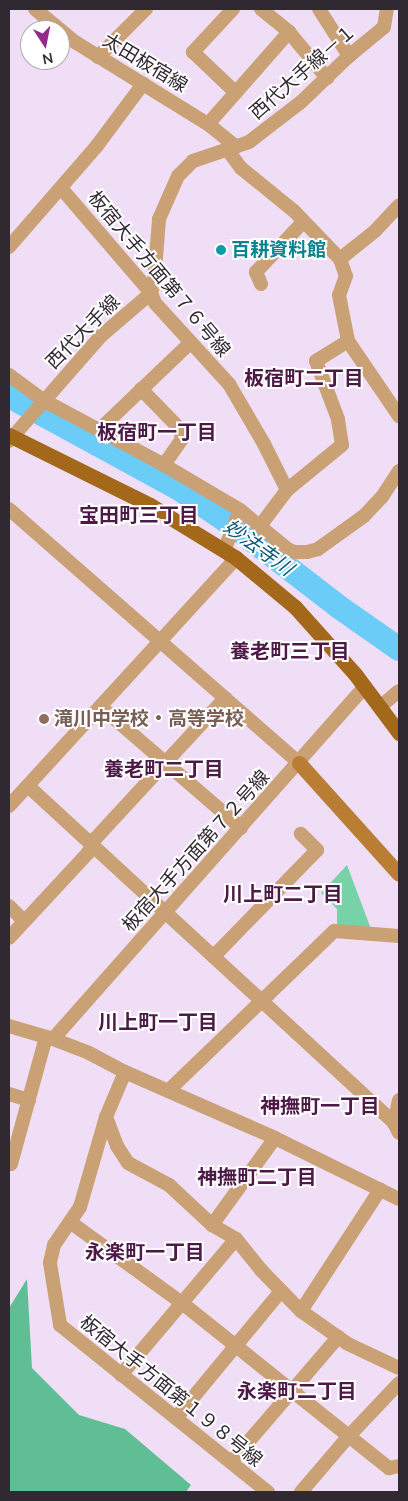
<!DOCTYPE html>
<meta charset="utf-8">
<style>
body{margin:0}
#map{position:relative;width:408px;height:1501px;overflow:hidden;background:#f0def7;font-family:Mulish,"Noto Sans JP",sans-serif}
div>[style]{position:absolute}
[style*='--x']{left:calc(var(--x)*1px);top:calc(var(--y)*1px);width:calc(var(--w)*1px);rotate:calc(var(--a)*1deg)}
.green>*{inset:0;background:#78d2a8}
.forest>*{inset:0;background:#60be94}
.river>*{height:24px;margin:-12px;padding:0 12px;transform-origin:12px;border-radius:12px;background:#6cccf8}
.street>*{height:14px;margin:-7px;padding:0 7px;transform-origin:7px;border-radius:7px;background:#caa075}
.secondary>*{height:15px;margin:-7.5px;padding:0 7.5px;transform-origin:7.5px;border-radius:7.5px;background:#ba7d34}
.primary>*{height:15px;margin:-7.5px;padding:0 7.5px;transform-origin:7.5px;border-radius:7.5px;background:#a36819}
.dots>*{width:14px;height:14px;translate:-50% -50%;box-sizing:border-box;border:2px solid #fff;border-radius:50%}
span{translate:-50% -50%;white-space:nowrap;text-align:center;line-height:1.15;-webkit-text-stroke:4px #fff;paint-order:stroke}
.street-label{font-size:19px;color:#302932}
.culture-label{font-size:19px;color:#0d838f;font-weight:700}
.left{translate:0 -50%;text-align:left}
.education-label{font-size:19px;color:#785e54;font-weight:700}
.neighbourhood-label{font-size:20px;color:#4d1a48;font-weight:700}
.water-label{font-size:20px;color:#0d5c79;font-style:italic}
.frame{position:absolute;inset:0;border:10px solid #302932;pointer-events:none}
.north{position:absolute;left:20px;top:20px;width:50px;height:50px;box-sizing:border-box;background:#fff;border:1px solid #aca9ad;border-radius:50%;rotate:169deg;font-size:14px;font-weight:700;line-height:20px;text-align:center;color:#302932}
.north::after{content:'';display:block;margin:auto;width:18px;height:22px;background:#95298b;clip-path:polygon(50% 0,100% 100%,50% 72%,0 100%)}
</style>
<div id="map">
<div class="green">
<div style="clip-path:polygon(347px 865px,371px 929px,337px 927px,337px 909px,321px 893px)"></div>
</div>
<div class="forest">
<div style="clip-path:polygon(27px 1279px,32px 1368px,79px 1415px,125px 1429px,191px 1485px,186px 1492px,9px 1492px,9px 1308px)"></div>
</div>
<div class="river">
<div style="--x:9;--y:396;--w:192;--a:28.6"></div>
<div style="--x:178;--y:488;--w:68;--a:34.2"></div>
<div style="--x:234;--y:526;--w:133;--a:37.6"></div>
<div style="--x:339;--y:607;--w:73;--a:35"></div>
</div>
<div class="street">
<div style="--x:35;--y:9;--w:52;--a:39.5"></div>
<div style="--x:75;--y:42;--w:156;--a:31.7"></div>
<div style="--x:208;--y:124;--w:36;--a:39"></div>
<div style="--x:233;--y:9;--w:59;--a:132.9"></div>
<div style="--x:193;--y:52;--w:59;--a:43.6"></div>
<div style="--x:261;--y:9;--w:36;--a:39"></div>
<div style="--x:289;--y:32;--w:60;--a:50.4"></div>
<div style="--x:319;--y:9;--w:56;--a:57.4"></div>
<div style="--x:98;--y:57;--w:68;--a:-45"></div>
<div style="--x:208;--y:124;--w:123;--a:-48.6"></div>
<div style="--x:227;--y:149;--w:24;--a:54"></div>
<div style="--x:241;--y:168;--w:68;--a:39.1"></div>
<div style="--x:294;--y:211;--w:66;--a:46.2"></div>
<div style="--x:340;--y:259;--w:18;--a:71"></div>
<div style="--x:346;--y:276;--w:20;--a:110"></div>
<div style="--x:339;--y:295;--w:47;--a:78.9"></div>
<div style="--x:348;--y:341;--w:91;--a:55.8"></div>
<div style="--x:61;--y:188;--w:138;--a:49.4"></div>
<div style="--x:151;--y:293;--w:11;--a:68"></div>
<div style="--x:155;--y:303;--w:110;--a:47.6"></div>
<div style="--x:229;--y:384;--w:69;--a:59.7"></div>
<div style="--x:264;--y:444;--w:51;--a:63.4"></div>
<div style="--x:9;--y:247;--w:133;--a:-49"></div>
<div style="--x:96;--y:147;--w:79;--a:-53.3"></div>
<div style="--x:340;--y:259;--w:45;--a:-38.7"></div>
<div style="--x:375;--y:231;--w:35;--a:-47"></div>
<div style="--x:261;--y:284;--w:13;--a:-113"></div>
<div style="--x:256;--y:272;--w:69;--a:-46.8"></div>
<div style="--x:151;--y:293;--w:10;--a:-73"></div>
<div style="--x:154;--y:283;--w:64;--a:-85.5"></div>
<div style="--x:159;--y:219;--w:47;--a:-66.2"></div>
<div style="--x:178;--y:176;--w:21;--a:-45"></div>
<div style="--x:193;--y:161;--w:59;--a:-18.7"></div>
<div style="--x:249;--y:142;--w:66;--a:-37.6"></div>
<div style="--x:301;--y:102;--w:66;--a:-43.8"></div>
<div style="--x:349;--y:56;--w:45;--a:-39.6"></div>
<div style="--x:384;--y:27;--w:18;--a:-81"></div>
<div style="--x:9;--y:375;--w:42;--a:36.3"></div>
<div style="--x:43;--y:400;--w:137;--a:28.2"></div>
<div style="--x:164;--y:465;--w:88;--a:30.6"></div>
<div style="--x:240;--y:510;--w:63;--a:39.2"></div>
<div style="--x:289;--y:550;--w:6;--a:18"></div>
<div style="--x:295;--y:552;--w:12;--a:0"></div>
<div style="--x:307;--y:552;--w:11;--a:-15"></div>
<div style="--x:318;--y:549;--w:57;--a:-35.7"></div>
<div style="--x:364;--y:516;--w:26;--a:-47"></div>
<div style="--x:382;--y:497;--w:31;--a:-57"></div>
<div style="--x:141;--y:389;--w:56;--a:45.7"></div>
<div style="--x:180;--y:429;--w:10;--a:79"></div>
<div style="--x:182;--y:439;--w:32;--a:125"></div>
<div style="--x:99;--y:430;--w:127;--a:-43.7"></div>
<div style="--x:9;--y:441;--w:140;--a:-48.8"></div>
<div style="--x:101;--y:336;--w:66;--a:-40.7"></div>
<div style="--x:9;--y:509;--w:386;--a:41.2"></div>
<div style="--x:260;--y:526;--w:45;--a:-53.1"></div>
<div style="--x:287;--y:490;--w:71;--a:-39.3"></div>
<div style="--x:342;--y:445;--w:26;--a:-99"></div>
<div style="--x:338;--y:419;--w:62;--a:-110.8"></div>
<div style="--x:316;--y:361;--w:38;--a:-32"></div>
<div style="--x:224;--y:551;--w:44;--a:-68.7"></div>
<div style="--x:381;--y:706;--w:23;--a:-40"></div>
<div style="--x:101;--y:707;--w:185;--a:40.8"></div>
<div style="--x:28;--y:786;--w:498;--a:42.6"></div>
<div style="--x:9;--y:806;--w:336;--a:-47.5"></div>
<div style="--x:9;--y:906;--w:21;--a:45"></div>
<div style="--x:9;--y:938;--w:116;--a:-47.1"></div>
<div style="--x:88;--y:853;--w:16;--a:-63"></div>
<div style="--x:95;--y:839;--w:192;--a:-47.3"></div>
<div style="--x:214;--y:956;--w:148;--a:-45.8"></div>
<div style="--x:317;--y:850;--w:23;--a:-135"></div>
<div style="--x:9;--y:1026;--w:46;--a:16.5"></div>
<div style="--x:53;--y:1039;--w:39;--a:21"></div>
<div style="--x:89;--y:1053;--w:41;--a:27.8"></div>
<div style="--x:125;--y:1072;--w:49;--a:112.9"></div>
<div style="--x:106;--y:1117;--w:31;--a:69"></div>
<div style="--x:117;--y:1146;--w:20;--a:57"></div>
<div style="--x:128;--y:1163;--w:47;--a:28.2"></div>
<div style="--x:169;--y:1185;--w:59;--a:42.9"></div>
<div style="--x:212;--y:1225;--w:28;--a:30"></div>
<div style="--x:236;--y:1239;--w:40;--a:51"></div>
<div style="--x:261;--y:1270;--w:57;--a:45.7"></div>
<div style="--x:301;--y:1311;--w:57;--a:35.1"></div>
<div style="--x:348;--y:1344;--w:56;--a:25.2"></div>
<div style="--x:53;--y:1039;--w:471;--a:-48.5"></div>
<div style="--x:125;--y:1072;--w:164;--a:23.7"></div>
<div style="--x:275;--y:1138;--w:138;--a:26.2"></div>
<div style="--x:168;--y:1091;--w:231;--a:-43.9"></div>
<div style="--x:334;--y:931;--w:65;--a:4.4"></div>
<div style="--x:9;--y:1094;--w:21;--a:17"></div>
<div style="--x:399;--y:1100;--w:24;--a:102"></div>
<div style="--x:394;--y:1123;--w:11;--a:63"></div>
<div style="--x:106;--y:1117;--w:94;--a:106.1"></div>
<div style="--x:80;--y:1207;--w:46;--a:124.4"></div>
<div style="--x:54;--y:1245;--w:18;--a:103"></div>
<div style="--x:50;--y:1263;--w:63;--a:80.8"></div>
<div style="--x:60;--y:1325;--w:267;--a:38.8"></div>
<div style="--x:9;--y:1163;--w:2;--a:27"></div>
<div style="--x:11;--y:1164;--w:132;--a:-74.6"></div>
<div style="--x:70;--y:1222;--w:138;--a:35.9"></div>
<div style="--x:182;--y:1303;--w:265;--a:38.6"></div>
<div style="--x:389;--y:1468;--w:10;--a:-11"></div>
<div style="--x:212;--y:1225;--w:107;--a:-54.1"></div>
<div style="--x:301;--y:1311;--w:145;--a:-56.9"></div>
<div style="--x:121;--y:1375;--w:178;--a:-49.8"></div>
<div style="--x:176;--y:1418;--w:165;--a:-50.4"></div>
<div style="--x:231;--y:1462;--w:165;--a:-49.4"></div>
<div style="--x:301;--y:1492;--w:72;--a:-49.5"></div>
<div style="--x:348;--y:1437;--w:74;--a:-46.6"></div>
</div>
<div class="secondary">
<div style="--x:299;--y:763;--w:149;--a:48"></div>
</div>
<div class="primary">
<div style="--x:9;--y:435;--w:157;--a:26.4"></div>
<div style="--x:150;--y:505;--w:101;--a:31.6"></div>
<div style="--x:236;--y:558;--w:77;--a:39.7"></div>
<div style="--x:295;--y:607;--w:90;--a:48.2"></div>
<div style="--x:355;--y:674;--w:74;--a:53.3"></div>
</div>
<div class="dots">
<div style="left:221px;top:250px;background:#0f9aa8"></div>
<div style="left:44px;top:719px;background:#8d6e63"></div>
</div>
<div class="street-label">
<span style="left:145px;top:63px;rotate:31deg">太田板宿線</span>
<span style="left:303px;top:72px;rotate:-41deg">西代大手線－１</span>
<span style="left:159px;top:274px;rotate:50deg">板宿大手方面第７６号線</span>
<span style="left:83px;top:332px;rotate:-45deg">西代大手線</span>
<span style="left:196px;top:851px;rotate:-48deg">板宿大手方面第７２号線</span>
<span style="left:171px;top:1391px;rotate:39deg">板宿大手方面第１９８号線</span>
</div>
<div class="culture-label">
<span class="left" style="left:231px;top:250px">百耕資料館</span>
</div>
<div class="education-label">
<span class="left" style="left:54px;top:719px">滝川中学校・高等学校</span>
</div>
<div class="neighbourhood-label">
<span style="left:304px;top:377px">板宿町二丁目</span>
<span style="left:157px;top:431px">板宿町一丁目</span>
<span style="left:139px;top:514px">宝田町三丁目</span>
<span style="left:290px;top:650px">養老町三丁目</span>
<span style="left:164px;top:768px">養老町二丁目</span>
<span style="left:283px;top:893px">川上町二丁目</span>
<span style="left:158px;top:1021px">川上町一丁目</span>
<span style="left:320px;top:1105px">神撫町一丁目</span>
<span style="left:257px;top:1176px">神撫町二丁目</span>
<span style="left:145px;top:1251px">永楽町一丁目</span>
<span style="left:297px;top:1390px">永楽町二丁目</span>
</div>
<div class="water-label">
<span style="left:259px;top:547px;rotate:36deg">妙法寺川</span>
</div>
<div class="frame"></div>
<div class="north">N</div>
</div>
